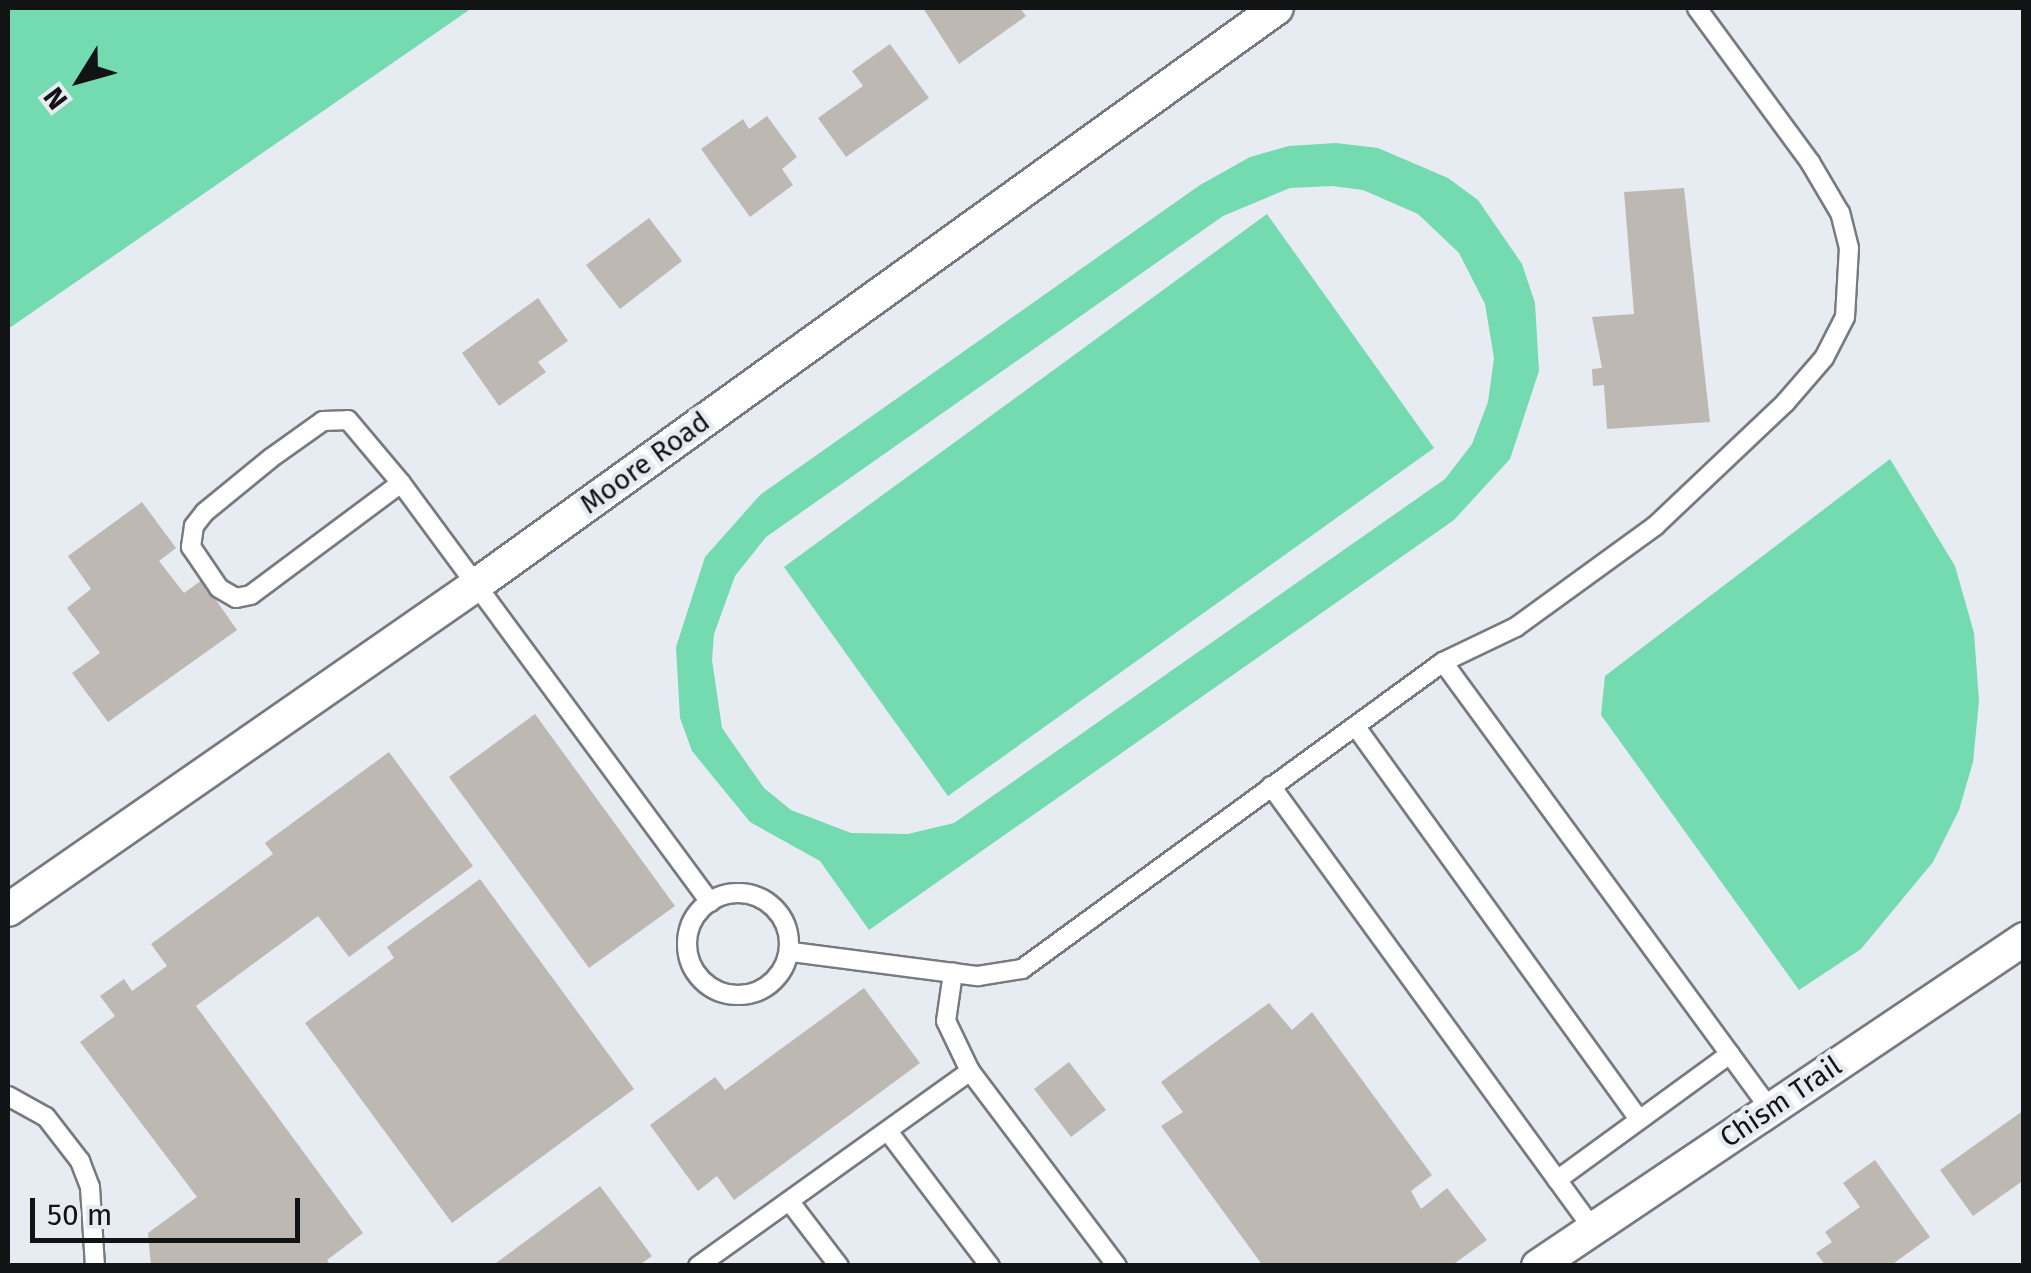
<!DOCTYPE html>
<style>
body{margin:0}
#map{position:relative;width:2031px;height:1273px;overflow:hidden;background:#e7ebf2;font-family:"Fira Sans",sans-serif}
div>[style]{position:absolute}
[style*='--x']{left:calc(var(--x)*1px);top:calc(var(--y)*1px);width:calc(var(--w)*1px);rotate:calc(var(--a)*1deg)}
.green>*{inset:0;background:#74daaf}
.building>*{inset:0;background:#bdb9b2}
.roads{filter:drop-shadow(2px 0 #787a81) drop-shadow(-2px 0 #787a81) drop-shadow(0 2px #787a81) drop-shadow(0 -2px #787a81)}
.service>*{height:18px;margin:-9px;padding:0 9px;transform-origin:9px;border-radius:9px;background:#fff}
.service>.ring{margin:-9px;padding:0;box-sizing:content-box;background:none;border:18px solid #fff;border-radius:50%}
.minor>*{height:32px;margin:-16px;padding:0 16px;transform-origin:16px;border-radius:16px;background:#fff}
span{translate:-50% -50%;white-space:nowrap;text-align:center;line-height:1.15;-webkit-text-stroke:9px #e7ebf2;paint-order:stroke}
.street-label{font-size:28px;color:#121315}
.frame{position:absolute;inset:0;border:10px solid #121315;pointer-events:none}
.north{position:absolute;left:30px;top:30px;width:100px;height:100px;-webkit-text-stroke:8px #e7ebf2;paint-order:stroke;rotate:233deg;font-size:28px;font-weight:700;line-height:40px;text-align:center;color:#121315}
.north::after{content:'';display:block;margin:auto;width:35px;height:45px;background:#121315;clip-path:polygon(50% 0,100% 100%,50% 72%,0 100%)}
.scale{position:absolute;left:30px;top:1198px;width:270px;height:45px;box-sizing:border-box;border:5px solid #121315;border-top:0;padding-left:12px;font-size:30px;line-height:35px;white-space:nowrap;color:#121315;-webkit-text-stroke:8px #e7ebf2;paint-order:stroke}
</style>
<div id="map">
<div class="green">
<div style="clip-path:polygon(8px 8px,472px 8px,8px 329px)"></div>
<div style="clip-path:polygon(evenodd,1336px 143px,1378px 148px,1448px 178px,1478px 200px,1522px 264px,1535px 303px,1539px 371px,1510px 459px,1454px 520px,869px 930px,820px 861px,750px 822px,692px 751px,680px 718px,676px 647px,705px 557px,760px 495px,1200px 185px,1250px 157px,1289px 146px,1336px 143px,1332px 186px,1363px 190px,1418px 214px,1459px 253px,1485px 304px,1494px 358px,1488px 402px,1472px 444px,1445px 479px,954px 823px,908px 834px,851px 833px,791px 810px,764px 788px,722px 728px,712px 660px,714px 634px,735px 576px,766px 537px,1223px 216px,1290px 188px,1332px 186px)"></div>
<div style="clip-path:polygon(1267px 214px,1434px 448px,948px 796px,784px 567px)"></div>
<div style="clip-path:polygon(1890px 459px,1955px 566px,1974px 633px,1979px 701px,1973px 762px,1959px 810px,1933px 862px,1861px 949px,1799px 990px,1601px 715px,1605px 676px)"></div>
</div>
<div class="building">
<div style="clip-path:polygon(923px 8px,1020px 8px,1026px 16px,959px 64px)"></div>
<div style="clip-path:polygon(890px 44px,929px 98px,846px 157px,818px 118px,863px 86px,852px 71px)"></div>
<div style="clip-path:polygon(767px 116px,797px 157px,782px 169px,793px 185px,750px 217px,701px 149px,743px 119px,749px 129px)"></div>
<div style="clip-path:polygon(1684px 188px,1710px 422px,1607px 429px,1604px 385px,1593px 386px,1592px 369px,1602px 368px,1592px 317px,1634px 314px,1624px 192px)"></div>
<div style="clip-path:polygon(649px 218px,682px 261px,620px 309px,586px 265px)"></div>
<div style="clip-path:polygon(538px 298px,568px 341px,538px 362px,546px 372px,499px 406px,462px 353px)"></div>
<div style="clip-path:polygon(142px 502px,176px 548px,159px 561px,184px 593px,202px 580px,237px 630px,108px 722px,72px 673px,100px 653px,67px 608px,91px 589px,68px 556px)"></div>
<div style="clip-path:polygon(535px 714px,675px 906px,589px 968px,449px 777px)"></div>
<div style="clip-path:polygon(389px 752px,473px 866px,349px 957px,318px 916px,196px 1006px,363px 1233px,327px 1260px,331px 1266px,151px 1266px,148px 1233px,197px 1197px,80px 1042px,115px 1016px,100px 996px,124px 979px,132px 991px,167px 966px,151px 944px,273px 854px,265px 843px)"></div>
<div style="clip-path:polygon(480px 879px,634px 1089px,452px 1223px,305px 1023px,394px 958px,387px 947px)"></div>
<div style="clip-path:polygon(864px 988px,920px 1063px,734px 1200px,717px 1176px,698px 1191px,650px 1125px,715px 1077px,725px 1090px)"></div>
<div style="clip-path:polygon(1269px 1003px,1292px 1030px,1312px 1012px,1432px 1175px,1411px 1191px,1421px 1209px,1447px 1188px,1487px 1240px,1451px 1266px,1263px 1266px,1161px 1126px,1183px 1112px,1161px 1082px)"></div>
<div style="clip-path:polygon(1069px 1062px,1106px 1110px,1071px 1137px,1034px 1089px)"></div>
<div style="clip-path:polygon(2024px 1110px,2024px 1180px,1973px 1216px,1940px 1170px)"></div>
<div style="clip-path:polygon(1875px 1160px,1930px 1237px,1890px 1266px,1826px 1266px,1816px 1253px,1832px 1242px,1825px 1232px,1860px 1207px,1843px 1183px)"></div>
<div style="clip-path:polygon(600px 1186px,652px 1256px,638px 1266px,492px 1266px)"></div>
</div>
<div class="roads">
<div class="service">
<div style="--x:401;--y:483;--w:187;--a:143.3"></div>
<div style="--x:251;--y:595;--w:15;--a:169"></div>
<div style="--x:236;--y:598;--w:20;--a:-150"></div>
<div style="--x:219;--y:588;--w:50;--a:-124.3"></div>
<div style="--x:191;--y:547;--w:21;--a:-82"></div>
<div style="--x:194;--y:526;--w:18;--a:-52"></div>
<div style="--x:205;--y:512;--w:85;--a:-39.3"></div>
<div style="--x:271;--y:458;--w:64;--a:-35.4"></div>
<div style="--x:323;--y:421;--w:25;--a:-2"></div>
<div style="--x:348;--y:420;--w:82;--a:49.9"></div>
<div style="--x:401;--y:483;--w:521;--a:53.59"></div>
<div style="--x:1443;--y:662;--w:554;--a:53.81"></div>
<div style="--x:1356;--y:727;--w:484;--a:54.2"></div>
<div style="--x:1271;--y:786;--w:548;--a:53.99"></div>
<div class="ring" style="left:687px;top:893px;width:84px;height:84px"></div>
<div style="--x:792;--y:952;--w:188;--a:7.4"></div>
<div style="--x:978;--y:976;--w:45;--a:-9"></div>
<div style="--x:1022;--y:969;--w:521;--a:-36.1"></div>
<div style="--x:1443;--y:662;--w:81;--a:-25.6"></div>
<div style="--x:1516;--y:627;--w:172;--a:-36"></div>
<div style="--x:1655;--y:526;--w:179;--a:-43.4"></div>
<div style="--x:1785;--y:403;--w:60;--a:-49.1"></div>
<div style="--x:1824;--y:358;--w:46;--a:-62.9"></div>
<div style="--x:1845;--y:317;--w:69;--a:-86.7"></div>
<div style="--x:1849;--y:248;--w:36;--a:-104"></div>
<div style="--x:1840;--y:213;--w:59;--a:-120.5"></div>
<div style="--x:1810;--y:162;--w:191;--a:-126.3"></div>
<div style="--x:970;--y:1071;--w:244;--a:53"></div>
<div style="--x:8;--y:1096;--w:43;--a:28.9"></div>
<div style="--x:46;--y:1117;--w:56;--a:52.3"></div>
<div style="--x:80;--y:1161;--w:28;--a:69"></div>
<div style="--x:90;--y:1187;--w:79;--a:86.4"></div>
<div style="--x:890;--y:1134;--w:166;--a:52.9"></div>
<div style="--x:1557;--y:1180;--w:214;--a:-36.1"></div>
<div style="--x:790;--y:1202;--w:81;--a:52.6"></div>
<div style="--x:698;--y:1266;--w:335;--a:-35.6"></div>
<div style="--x:970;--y:1071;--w:55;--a:-115.6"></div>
<div style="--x:946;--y:1021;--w:49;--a:-81.7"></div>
</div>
<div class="minor">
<div style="--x:8;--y:910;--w:570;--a:-34.78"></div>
<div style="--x:476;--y:585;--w:987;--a:-35.77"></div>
<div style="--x:1538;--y:1266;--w:586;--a:-33.93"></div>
</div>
</div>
<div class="street-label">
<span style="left:645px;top:463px;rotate:-36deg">Moore Road</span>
<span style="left:1781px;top:1102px;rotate:-34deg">Chism Trail</span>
</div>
<div class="frame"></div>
<div class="north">N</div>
<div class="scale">50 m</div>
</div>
